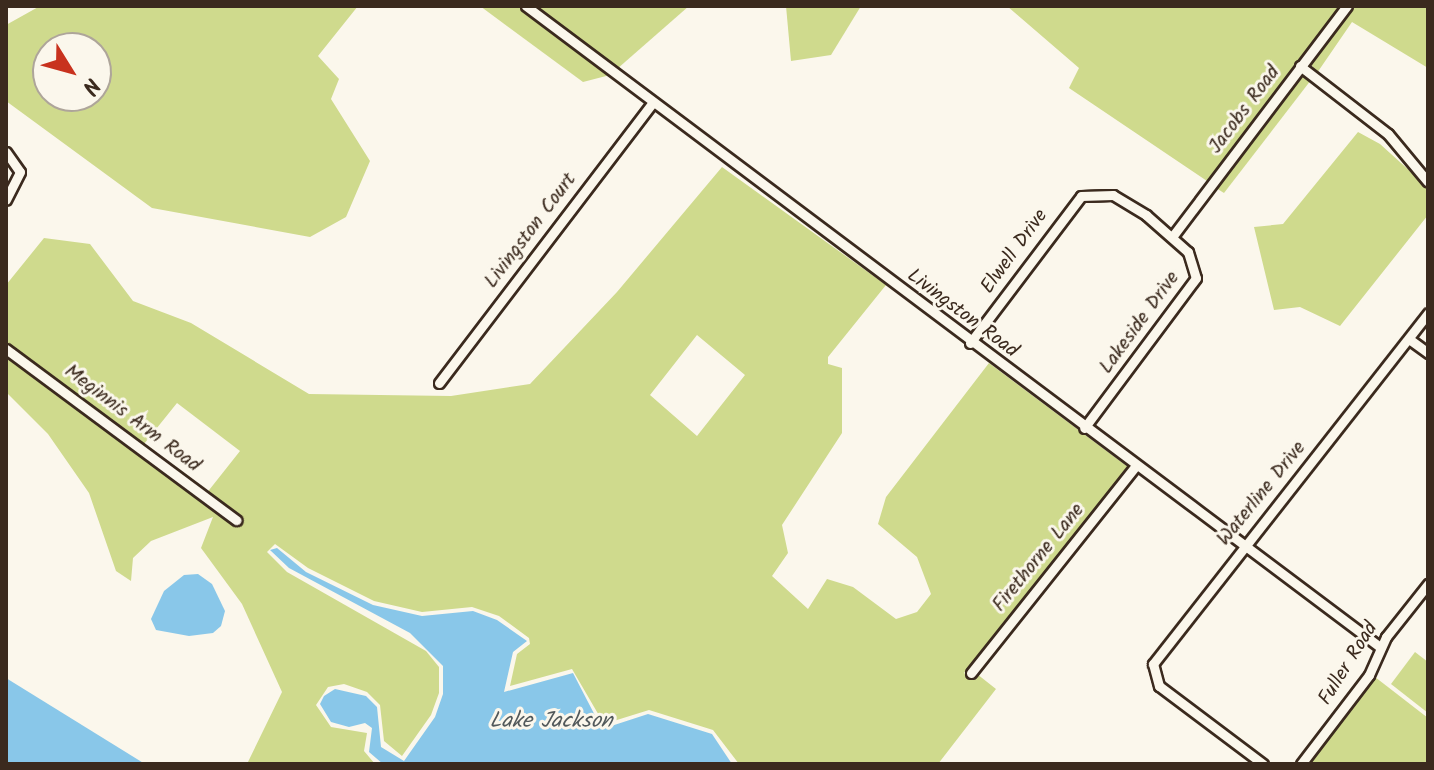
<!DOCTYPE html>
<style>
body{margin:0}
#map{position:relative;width:1434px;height:770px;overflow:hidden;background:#fbf7ec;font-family:Kalam,sans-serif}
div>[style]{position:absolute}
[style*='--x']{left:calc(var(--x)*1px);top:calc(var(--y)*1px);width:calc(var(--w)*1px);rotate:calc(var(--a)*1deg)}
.green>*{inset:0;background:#cfda8d}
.water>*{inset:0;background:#89c7e9}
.roads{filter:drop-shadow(2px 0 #3b2a1e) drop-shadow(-2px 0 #3b2a1e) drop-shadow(0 2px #3b2a1e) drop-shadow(0 -2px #3b2a1e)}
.minor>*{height:9px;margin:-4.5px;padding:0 4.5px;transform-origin:4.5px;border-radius:4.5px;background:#fbf7ec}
span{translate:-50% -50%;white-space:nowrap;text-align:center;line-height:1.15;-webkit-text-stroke:6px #fbf7ec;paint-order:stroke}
.street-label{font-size:20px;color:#3b2a1e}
.water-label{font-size:22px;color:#52595b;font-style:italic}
.frame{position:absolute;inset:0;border:8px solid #3b2a1e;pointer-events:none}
.north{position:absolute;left:32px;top:32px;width:80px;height:80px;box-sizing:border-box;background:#fbf7ec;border:2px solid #aea59a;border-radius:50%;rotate:127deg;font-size:22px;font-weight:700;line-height:32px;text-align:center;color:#3b2a1e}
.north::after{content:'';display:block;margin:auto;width:28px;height:36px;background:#c8321e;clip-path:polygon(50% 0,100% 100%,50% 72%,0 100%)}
</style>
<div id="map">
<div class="green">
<div style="clip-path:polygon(evenodd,40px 6px,358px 6px,318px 56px,339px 79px,331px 99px,370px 161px,346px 217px,310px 237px,152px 208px,6px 101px,6px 25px,40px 6px,48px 48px,96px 48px,96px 96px,48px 96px,48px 48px)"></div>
<div style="clip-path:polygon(480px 6px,518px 6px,610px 75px,583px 82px)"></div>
<div style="clip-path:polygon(534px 6px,689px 6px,617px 69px)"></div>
<div style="clip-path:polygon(786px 6px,861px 6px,831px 55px,791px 61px)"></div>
<div style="clip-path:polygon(1007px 6px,1340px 6px,1207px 181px,1069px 88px,1079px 68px)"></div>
<div style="clip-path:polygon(1354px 6px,1428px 6px,1428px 68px,1352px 22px,1317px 73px,1310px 63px)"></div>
<div style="clip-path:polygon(1302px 73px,1311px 80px,1224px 193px,1216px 188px)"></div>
<div style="clip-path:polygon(1358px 132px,1380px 144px,1422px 182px,1428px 191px,1428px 215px,1340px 326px,1300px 307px,1274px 310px,1254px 227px,1283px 224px)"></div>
<div style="clip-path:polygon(evenodd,722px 167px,886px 285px,828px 357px,828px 364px,842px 368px,842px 433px,782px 525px,788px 553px,772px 576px,808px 609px,827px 579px,853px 587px,896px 619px,917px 612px,931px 594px,917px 557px,878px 524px,886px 497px,989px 363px,1128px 467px,964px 673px,973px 680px,977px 674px,996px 689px,938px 764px,739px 764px,713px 730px,649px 710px,604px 724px,572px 669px,510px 686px,517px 654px,530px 644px,529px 638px,499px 616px,472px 607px,422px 612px,374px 601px,308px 568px,275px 544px,267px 552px,287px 572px,426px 651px,439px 667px,439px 693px,431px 715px,402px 756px,384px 741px,380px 705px,367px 692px,344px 684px,328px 687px,316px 705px,331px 727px,367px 733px,364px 751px,375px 764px,247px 764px,282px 692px,242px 604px,201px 548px,213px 517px,151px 541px,133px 558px,131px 581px,116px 571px,89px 493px,48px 434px,6px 392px,6px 355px,202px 499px,240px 451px,177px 403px,144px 444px,6px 344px,6px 285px,44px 238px,90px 244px,133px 301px,191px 323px,309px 394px,451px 396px,530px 384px,617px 292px,722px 167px,697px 335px,745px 375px,697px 436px,650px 395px,697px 335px)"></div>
<div style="clip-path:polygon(1415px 652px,1428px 662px,1428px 713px,1391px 684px)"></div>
<div style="clip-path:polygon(1375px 677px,1428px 718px,1428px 764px,1310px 764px)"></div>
</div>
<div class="water">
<div style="clip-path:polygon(277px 548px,306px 572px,373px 605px,422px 616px,473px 611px,497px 620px,527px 641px,513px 652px,504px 692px,573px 673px,602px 729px,648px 714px,712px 734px,732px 764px,383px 764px,369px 752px,372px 728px,365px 723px,349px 727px,331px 722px,320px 704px,324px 696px,335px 689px,366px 696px,377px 707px,381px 747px,404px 761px,435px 717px,443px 694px,443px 666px,410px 633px,289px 568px,270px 550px)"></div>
<div style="clip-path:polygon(198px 574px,212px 584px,225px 611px,221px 626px,213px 633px,189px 636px,156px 630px,151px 619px,164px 591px,184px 575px)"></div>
<div style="clip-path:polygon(6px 678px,145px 764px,6px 764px)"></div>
</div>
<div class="roads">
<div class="minor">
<div style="--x:526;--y:6;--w:1068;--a:36.89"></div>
<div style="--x:1300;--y:66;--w:111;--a:37.7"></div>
<div style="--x:1388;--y:134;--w:62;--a:50.2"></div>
<div style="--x:6;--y:152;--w:24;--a:55"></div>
<div style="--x:20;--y:172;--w:31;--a:117"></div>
<div style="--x:1172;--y:237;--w:290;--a:-52.9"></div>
<div style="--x:1409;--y:339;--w:24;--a:36"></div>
<div style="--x:970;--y:343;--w:184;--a:-52.9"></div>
<div style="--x:1081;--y:196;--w:32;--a:-2"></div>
<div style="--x:1113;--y:195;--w:39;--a:31"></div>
<div style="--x:1146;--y:215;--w:56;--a:41.4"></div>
<div style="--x:1188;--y:252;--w:27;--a:73"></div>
<div style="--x:1196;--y:278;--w:187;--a:126.7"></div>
<div style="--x:6;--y:349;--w:287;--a:36.6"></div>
<div style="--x:439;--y:383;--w:353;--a:-52.7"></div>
<div style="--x:971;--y:673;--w:263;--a:-51.5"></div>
<div style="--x:1263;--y:764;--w:130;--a:-143.1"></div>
<div style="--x:1159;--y:686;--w:23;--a:-105"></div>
<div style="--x:1153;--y:664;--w:446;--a:-51.9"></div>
<div style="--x:1301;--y:764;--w:112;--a:-52.6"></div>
<div style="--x:1369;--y:675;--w:42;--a:-65.9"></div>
<div style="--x:1386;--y:637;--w:68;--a:-51.6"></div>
</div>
</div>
<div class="street-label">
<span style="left:1245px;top:110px;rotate:-53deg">Jacobs Road</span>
<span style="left:531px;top:231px;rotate:-53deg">Livingston Court</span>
<span style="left:1015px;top:252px;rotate:-54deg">Elwell Drive</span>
<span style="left:962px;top:314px;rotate:37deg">Livingston Road</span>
<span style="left:1140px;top:323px;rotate:-54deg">Lakeside Drive</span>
<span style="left:132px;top:419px;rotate:37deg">Meginnis Arm Road</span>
<span style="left:1262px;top:494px;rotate:-51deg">Waterline Drive</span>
<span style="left:1039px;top:558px;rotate:-51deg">Firethorne Lane</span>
<span style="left:1349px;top:664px;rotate:-58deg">Fuller Road</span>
</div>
<div class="water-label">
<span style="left:551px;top:722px">Lake Jackson</span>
</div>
<div class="frame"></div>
<div class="north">N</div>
</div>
